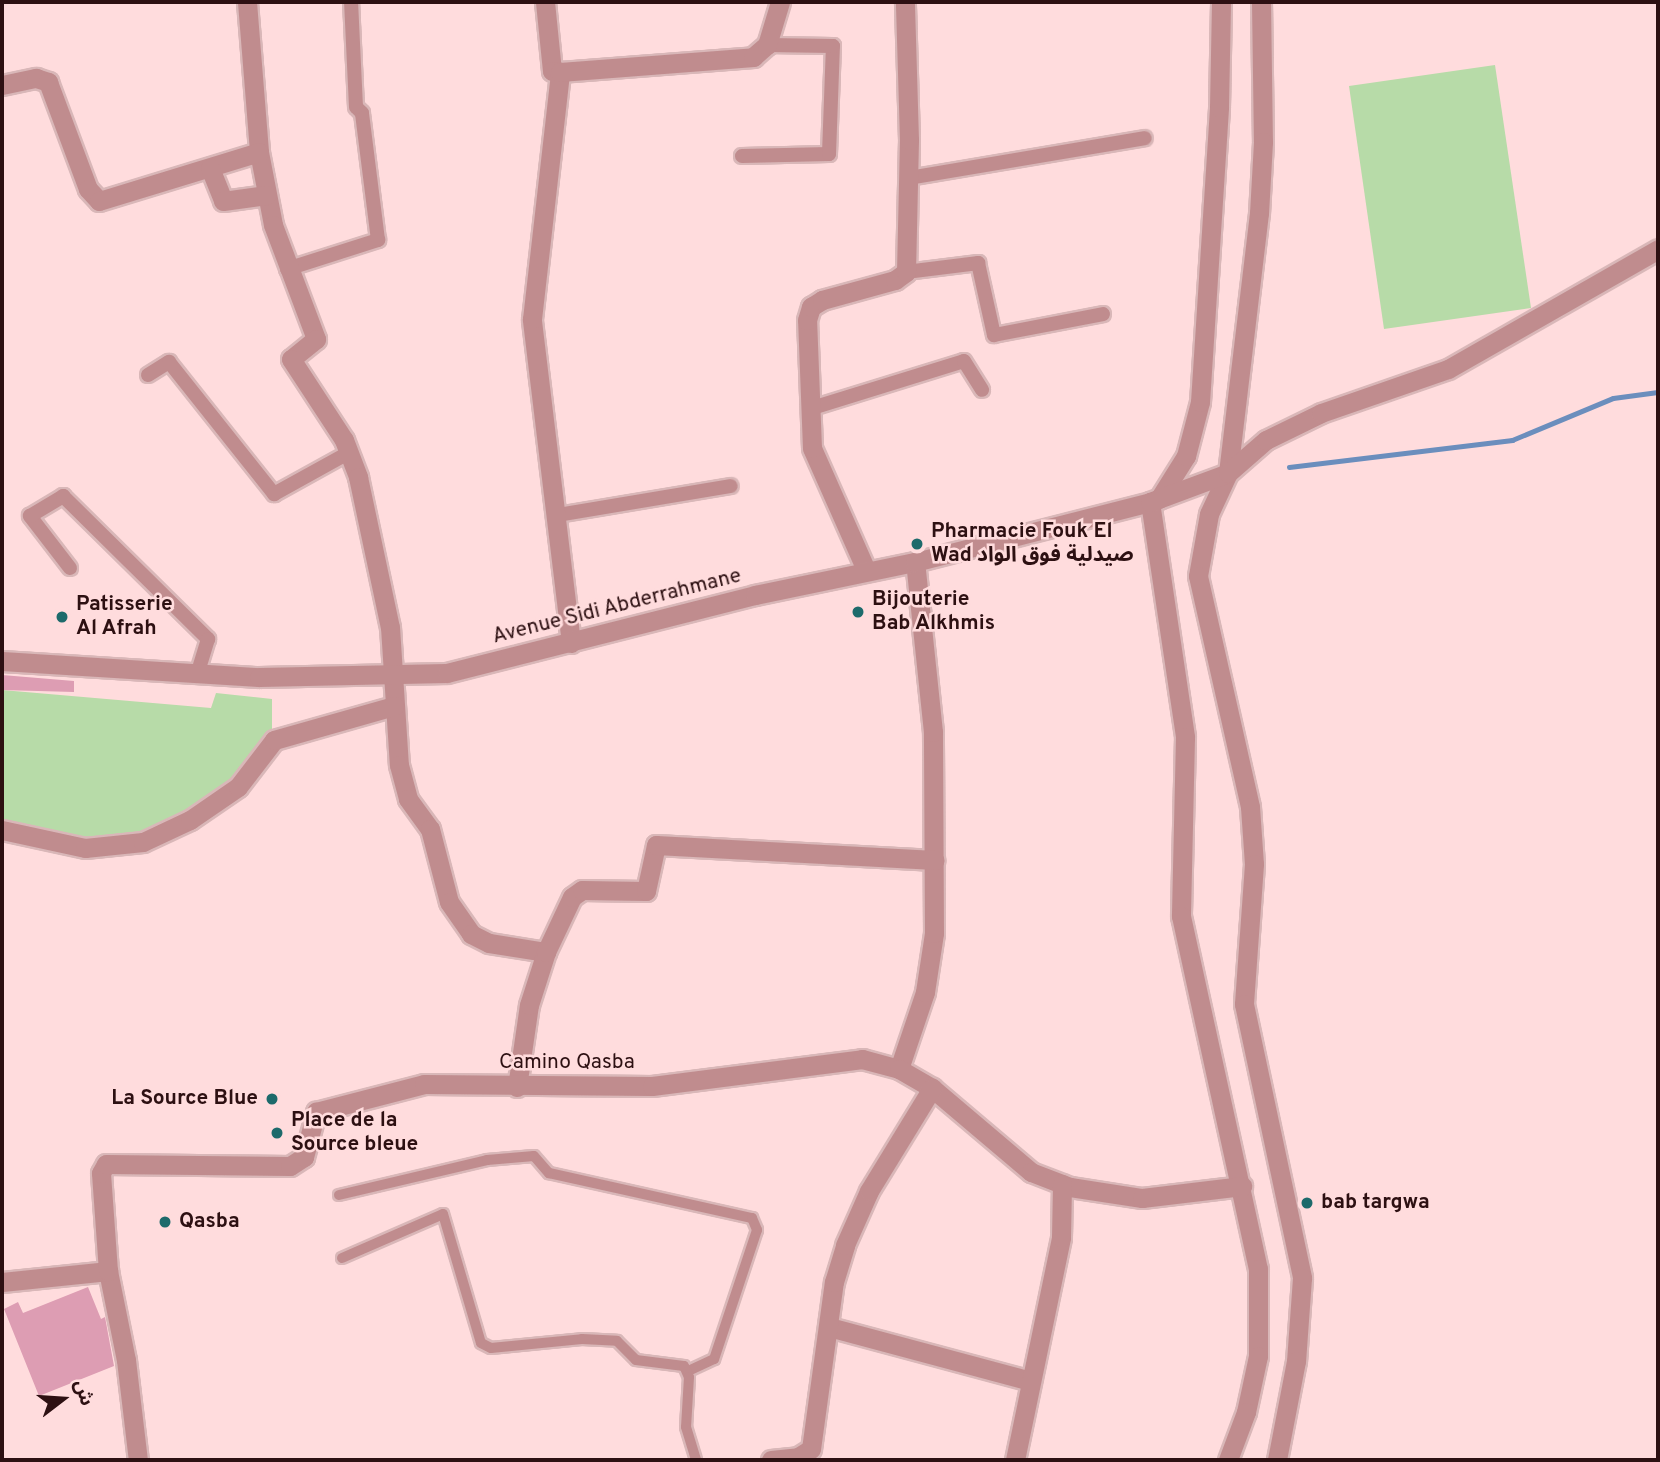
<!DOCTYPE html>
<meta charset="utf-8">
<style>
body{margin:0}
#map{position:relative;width:1660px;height:1462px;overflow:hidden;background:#ffdcdd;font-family:Overpass,"Noto Sans Arabic",sans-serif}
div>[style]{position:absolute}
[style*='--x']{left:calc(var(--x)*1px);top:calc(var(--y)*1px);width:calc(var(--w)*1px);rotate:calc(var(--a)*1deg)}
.green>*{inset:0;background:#b7dba8}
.stream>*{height:5px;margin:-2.5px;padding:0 2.5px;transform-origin:2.5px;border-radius:2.5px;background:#6b8ebd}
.building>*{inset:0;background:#dd9db3}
.roads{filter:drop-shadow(2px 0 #d9b7b8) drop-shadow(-2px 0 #d9b7b8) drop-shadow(0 2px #d9b7b8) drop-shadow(0 -2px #d9b7b8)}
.service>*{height:10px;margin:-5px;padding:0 5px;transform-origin:5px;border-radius:5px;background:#c08c8e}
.pedestrian>*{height:14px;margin:-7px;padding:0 7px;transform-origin:7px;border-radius:7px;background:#c08c8e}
.minor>*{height:19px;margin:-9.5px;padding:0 9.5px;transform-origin:9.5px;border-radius:9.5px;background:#c08c8e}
.tertiary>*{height:19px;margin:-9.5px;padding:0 9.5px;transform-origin:9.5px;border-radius:9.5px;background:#c08c8e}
.dots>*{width:19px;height:19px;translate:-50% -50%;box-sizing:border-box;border:4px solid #ffdcdd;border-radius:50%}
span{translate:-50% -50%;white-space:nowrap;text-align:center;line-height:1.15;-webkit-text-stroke:5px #ffdcdd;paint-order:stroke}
.poi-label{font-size:21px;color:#2d1012;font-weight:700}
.left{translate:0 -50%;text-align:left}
.right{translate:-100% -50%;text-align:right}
.street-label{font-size:21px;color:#2d1012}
.frame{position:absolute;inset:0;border:4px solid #2d1012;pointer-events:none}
.north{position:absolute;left:28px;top:1364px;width:70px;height:70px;-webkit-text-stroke:5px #ffdcdd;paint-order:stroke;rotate:73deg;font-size:19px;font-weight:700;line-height:28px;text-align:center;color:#2d1012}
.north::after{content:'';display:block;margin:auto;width:24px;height:32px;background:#2d1012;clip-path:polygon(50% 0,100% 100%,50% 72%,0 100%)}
</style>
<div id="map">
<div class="green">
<div style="clip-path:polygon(1495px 65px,1531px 308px,1384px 329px,1349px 86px)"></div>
<div style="clip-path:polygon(2px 690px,211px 708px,216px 693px,272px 699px,272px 736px,237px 785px,167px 833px,86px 842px,2px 831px)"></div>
</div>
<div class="stream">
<div style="--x:1289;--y:467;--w:225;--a:-6.9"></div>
<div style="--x:1512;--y:440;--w:109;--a:-22.6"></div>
<div style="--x:1613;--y:398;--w:45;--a:-7.6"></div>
</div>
<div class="building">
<div style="clip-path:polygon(2px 675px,74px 681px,74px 692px,2px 690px)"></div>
<div style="clip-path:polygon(88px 1287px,101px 1319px,105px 1317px,114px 1366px,39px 1396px,4px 1309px,18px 1302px,23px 1313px)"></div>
</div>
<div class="roads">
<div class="service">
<div style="--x:339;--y:1195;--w:152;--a:-13.3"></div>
<div style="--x:487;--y:1160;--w:47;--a:-4.9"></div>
<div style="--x:534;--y:1156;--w:23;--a:49"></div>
<div style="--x:549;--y:1173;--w:208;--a:12.5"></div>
<div style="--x:752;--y:1218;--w:13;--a:67"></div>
<div style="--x:757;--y:1230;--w:136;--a:108.4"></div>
<div style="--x:714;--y:1359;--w:29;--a:155"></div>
<div style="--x:342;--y:1258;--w:110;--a:-23.5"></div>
<div style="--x:443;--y:1214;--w:134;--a:73.6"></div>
<div style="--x:481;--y:1343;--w:11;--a:27"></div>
<div style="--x:491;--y:1348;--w:91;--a:-5.6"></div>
<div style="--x:582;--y:1339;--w:35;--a:3"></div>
<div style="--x:617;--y:1341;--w:27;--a:45"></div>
<div style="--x:636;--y:1360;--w:48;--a:7.1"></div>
<div style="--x:684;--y:1366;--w:12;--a:66"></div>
<div style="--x:689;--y:1377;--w:50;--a:93.4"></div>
<div style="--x:686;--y:1427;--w:34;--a:73"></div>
</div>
<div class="pedestrian">
<div style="--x:742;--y:156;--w:87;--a:-1.3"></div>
<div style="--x:829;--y:154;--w:108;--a:-87.9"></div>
<div style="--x:833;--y:46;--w:66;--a:-179.1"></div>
<div style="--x:909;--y:178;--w:239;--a:-9.6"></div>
<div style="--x:287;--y:269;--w:96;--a:-17.7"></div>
<div style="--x:378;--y:240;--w:128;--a:-97.2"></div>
<div style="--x:362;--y:113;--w:8;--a:-135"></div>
<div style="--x:356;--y:107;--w:105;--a:-92.7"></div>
<div style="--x:906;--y:272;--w:73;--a:-7.1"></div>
<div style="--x:978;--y:263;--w:74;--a:77.5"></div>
<div style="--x:994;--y:335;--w:111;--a:-10.9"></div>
<div style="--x:148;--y:375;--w:25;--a:-32"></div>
<div style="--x:169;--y:362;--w:169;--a:51.5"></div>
<div style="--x:274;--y:494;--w:87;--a:-28.9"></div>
<div style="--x:809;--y:409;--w:162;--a:-17.2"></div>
<div style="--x:964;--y:361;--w:34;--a:58"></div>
<div style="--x:558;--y:515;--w:175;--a:-9.5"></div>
<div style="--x:70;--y:568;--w:66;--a:-127.6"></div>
<div style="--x:30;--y:516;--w:39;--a:-31"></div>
<div style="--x:63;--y:496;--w:204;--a:44.6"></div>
<div style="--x:208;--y:639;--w:37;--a:107"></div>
</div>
<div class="minor">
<div style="--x:247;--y:2;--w:150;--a:85.4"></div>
<div style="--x:259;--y:152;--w:74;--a:79.1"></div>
<div style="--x:273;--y:225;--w:122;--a:69.3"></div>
<div style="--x:316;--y:339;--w:32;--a:141"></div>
<div style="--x:291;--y:359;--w:97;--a:56.8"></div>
<div style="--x:344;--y:440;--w:40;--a:69"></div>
<div style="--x:358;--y:477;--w:153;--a:78"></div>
<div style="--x:390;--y:627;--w:138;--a:86.3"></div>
<div style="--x:399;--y:765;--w:35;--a:75"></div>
<div style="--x:408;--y:799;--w:37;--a:54"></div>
<div style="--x:430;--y:829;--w:75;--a:75.4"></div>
<div style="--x:449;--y:902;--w:39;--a:55"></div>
<div style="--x:471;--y:934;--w:20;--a:27"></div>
<div style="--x:489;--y:943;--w:58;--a:9"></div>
<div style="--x:545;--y:2;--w:69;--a:84.2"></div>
<div style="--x:552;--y:71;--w:8;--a:7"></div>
<div style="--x:1261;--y:2;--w:140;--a:89.2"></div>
<div style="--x:1263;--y:142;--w:71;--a:93.2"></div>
<div style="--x:1259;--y:213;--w:262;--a:96.8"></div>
<div style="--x:1228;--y:473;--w:45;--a:114.9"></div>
<div style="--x:1209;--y:514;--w:63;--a:100.1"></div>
<div style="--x:1198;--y:576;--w:237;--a:77.3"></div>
<div style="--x:1250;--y:807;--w:57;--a:86"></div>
<div style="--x:1254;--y:864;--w:140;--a:94.1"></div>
<div style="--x:1244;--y:1004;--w:280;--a:78"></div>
<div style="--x:1302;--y:1278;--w:83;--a:94.1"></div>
<div style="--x:1296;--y:1361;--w:101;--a:100.9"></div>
<div style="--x:2;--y:85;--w:35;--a:-12"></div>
<div style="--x:36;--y:78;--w:13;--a:18"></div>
<div style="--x:48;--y:82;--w:114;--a:69.5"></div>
<div style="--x:88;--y:189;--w:16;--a:47"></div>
<div style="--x:99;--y:201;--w:167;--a:-17"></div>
<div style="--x:210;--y:168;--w:35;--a:68"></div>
<div style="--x:223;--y:201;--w:44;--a:-7.8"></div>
<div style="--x:1159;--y:499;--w:51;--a:-57.9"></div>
<div style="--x:1186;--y:456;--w:56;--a:-75.5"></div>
<div style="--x:1200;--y:402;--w:296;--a:-86.3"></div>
<div style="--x:1219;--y:107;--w:105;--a:-88.9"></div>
<div style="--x:1150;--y:502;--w:238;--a:81.5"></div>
<div style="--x:1185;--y:737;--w:179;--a:91.3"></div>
<div style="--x:1181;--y:916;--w:361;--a:77.7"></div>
<div style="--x:1258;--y:1269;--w:87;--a:90"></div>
<div style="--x:1258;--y:1356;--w:57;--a:102.1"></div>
<div style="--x:1246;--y:1412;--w:51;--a:110.6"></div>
<div style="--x:866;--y:570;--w:133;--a:-113.9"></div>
<div style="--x:812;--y:448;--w:128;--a:-92.2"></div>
<div style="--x:807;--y:320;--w:14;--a:-73"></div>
<div style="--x:811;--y:307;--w:13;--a:-32"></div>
<div style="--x:822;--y:300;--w:76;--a:-15.3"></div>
<div style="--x:895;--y:280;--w:14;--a:-36"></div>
<div style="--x:906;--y:272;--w:132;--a:-88.7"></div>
<div style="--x:909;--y:140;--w:138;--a:-91.7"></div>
<div style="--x:571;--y:643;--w:326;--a:-96.9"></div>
<div style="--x:532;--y:319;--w:249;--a:-83.5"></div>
<div style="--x:560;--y:72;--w:194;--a:-4.4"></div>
<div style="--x:753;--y:57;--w:18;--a:-41"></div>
<div style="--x:767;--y:45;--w:45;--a:-73.2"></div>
<div style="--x:2;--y:830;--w:85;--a:12.2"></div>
<div style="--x:85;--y:848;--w:58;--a:-5.9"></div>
<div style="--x:143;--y:842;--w:52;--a:-25.1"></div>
<div style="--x:190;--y:820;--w:58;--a:-34.5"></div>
<div style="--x:238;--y:787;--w:59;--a:-52.5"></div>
<div style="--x:274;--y:740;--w:125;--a:-15.8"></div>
<div style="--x:899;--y:1069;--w:81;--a:-71.3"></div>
<div style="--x:925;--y:992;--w:60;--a:-81.3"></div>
<div style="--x:934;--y:933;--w:201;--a:-90.3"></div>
<div style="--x:933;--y:732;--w:171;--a:-96"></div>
<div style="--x:517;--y:1087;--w:83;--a:-81.7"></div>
<div style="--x:529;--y:1005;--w:56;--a:-72.2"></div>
<div style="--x:546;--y:952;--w:61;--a:-64.7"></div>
<div style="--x:572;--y:897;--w:12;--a:-35"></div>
<div style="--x:582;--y:890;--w:64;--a:0.9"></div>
<div style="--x:646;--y:891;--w:47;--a:-77.7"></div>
<div style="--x:656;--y:845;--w:279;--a:3.1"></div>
<div style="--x:108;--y:1271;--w:91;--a:78.6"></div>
<div style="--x:126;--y:1360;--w:101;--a:83.2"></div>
<div style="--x:2;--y:1282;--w:107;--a:-5.9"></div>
<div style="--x:108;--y:1271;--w:98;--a:-94.1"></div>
<div style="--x:101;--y:1173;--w:10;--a:-61"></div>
<div style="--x:106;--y:1164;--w:184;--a:0.6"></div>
<div style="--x:290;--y:1166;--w:17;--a:-33"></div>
<div style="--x:304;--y:1157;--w:47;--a:-75.1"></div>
<div style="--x:316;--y:1112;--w:112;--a:-14.5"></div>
<div style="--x:424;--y:1084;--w:228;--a:0.5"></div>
<div style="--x:652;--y:1086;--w:212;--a:-7.3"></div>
<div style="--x:862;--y:1059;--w:38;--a:15"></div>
<div style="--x:899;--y:1069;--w:38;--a:30"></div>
<div style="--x:932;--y:1088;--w:130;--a:40.3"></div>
<div style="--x:1031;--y:1172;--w:42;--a:21"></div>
<div style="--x:1070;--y:1187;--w:73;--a:8.7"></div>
<div style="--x:1142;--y:1198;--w:101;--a:-6.8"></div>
<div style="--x:829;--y:1327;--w:208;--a:15"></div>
<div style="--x:771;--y:1460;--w:27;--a:-6"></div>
<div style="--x:798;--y:1457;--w:15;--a:-32"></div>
<div style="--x:811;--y:1449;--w:169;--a:-82.2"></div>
<div style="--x:834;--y:1282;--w:39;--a:-73"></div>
<div style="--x:845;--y:1245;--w:59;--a:-66"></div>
<div style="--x:869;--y:1191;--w:121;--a:-58.5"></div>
<div style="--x:1015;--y:1460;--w:228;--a:-78.3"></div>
<div style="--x:1061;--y:1237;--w:53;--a:-88.9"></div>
</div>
<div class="tertiary">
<div style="--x:2;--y:661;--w:257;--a:3.6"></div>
<div style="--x:259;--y:677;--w:188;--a:-1.2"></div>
<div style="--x:447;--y:673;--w:318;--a:-14.2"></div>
<div style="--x:755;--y:595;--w:163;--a:-11.7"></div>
<div style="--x:915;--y:562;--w:243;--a:-14.3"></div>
<div style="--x:1150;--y:502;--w:83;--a:-20.4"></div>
<div style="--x:1228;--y:473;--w:50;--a:-41"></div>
<div style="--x:1266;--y:440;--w:61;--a:-26.1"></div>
<div style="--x:1321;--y:413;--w:134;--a:-19.1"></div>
<div style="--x:1448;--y:369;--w:242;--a:-29.7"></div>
</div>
</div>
<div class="dots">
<div style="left:917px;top:544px;background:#1d6a6b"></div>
<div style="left:858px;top:612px;background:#1d6a6b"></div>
<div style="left:62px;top:617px;background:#1d6a6b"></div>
<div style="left:272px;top:1099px;background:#1d6a6b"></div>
<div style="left:277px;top:1133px;background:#1d6a6b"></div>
<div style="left:1307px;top:1203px;background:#1d6a6b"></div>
<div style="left:165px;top:1222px;background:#1d6a6b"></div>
</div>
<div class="poi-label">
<span class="left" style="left:931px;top:544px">Pharmacie Fouk El<br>Wad صيدلية فوق الواد</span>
<span class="left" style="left:872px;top:612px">Bijouterie<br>Bab Alkhmis</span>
<span class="left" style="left:76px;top:617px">Patisserie<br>Al Afrah</span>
<span class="right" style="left:258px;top:1099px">La Source Blue</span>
<span class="left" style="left:291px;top:1133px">Place de la<br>Source bleue</span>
<span class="left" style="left:1321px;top:1203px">bab targwa</span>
<span class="left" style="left:179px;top:1222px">Qasba</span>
</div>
<div class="street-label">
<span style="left:617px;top:607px;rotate:-14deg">Avenue Sidi Abderrahmane</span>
<span style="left:567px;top:1063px">Camino Qasba</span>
</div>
<div class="frame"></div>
<div class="north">ش</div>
</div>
